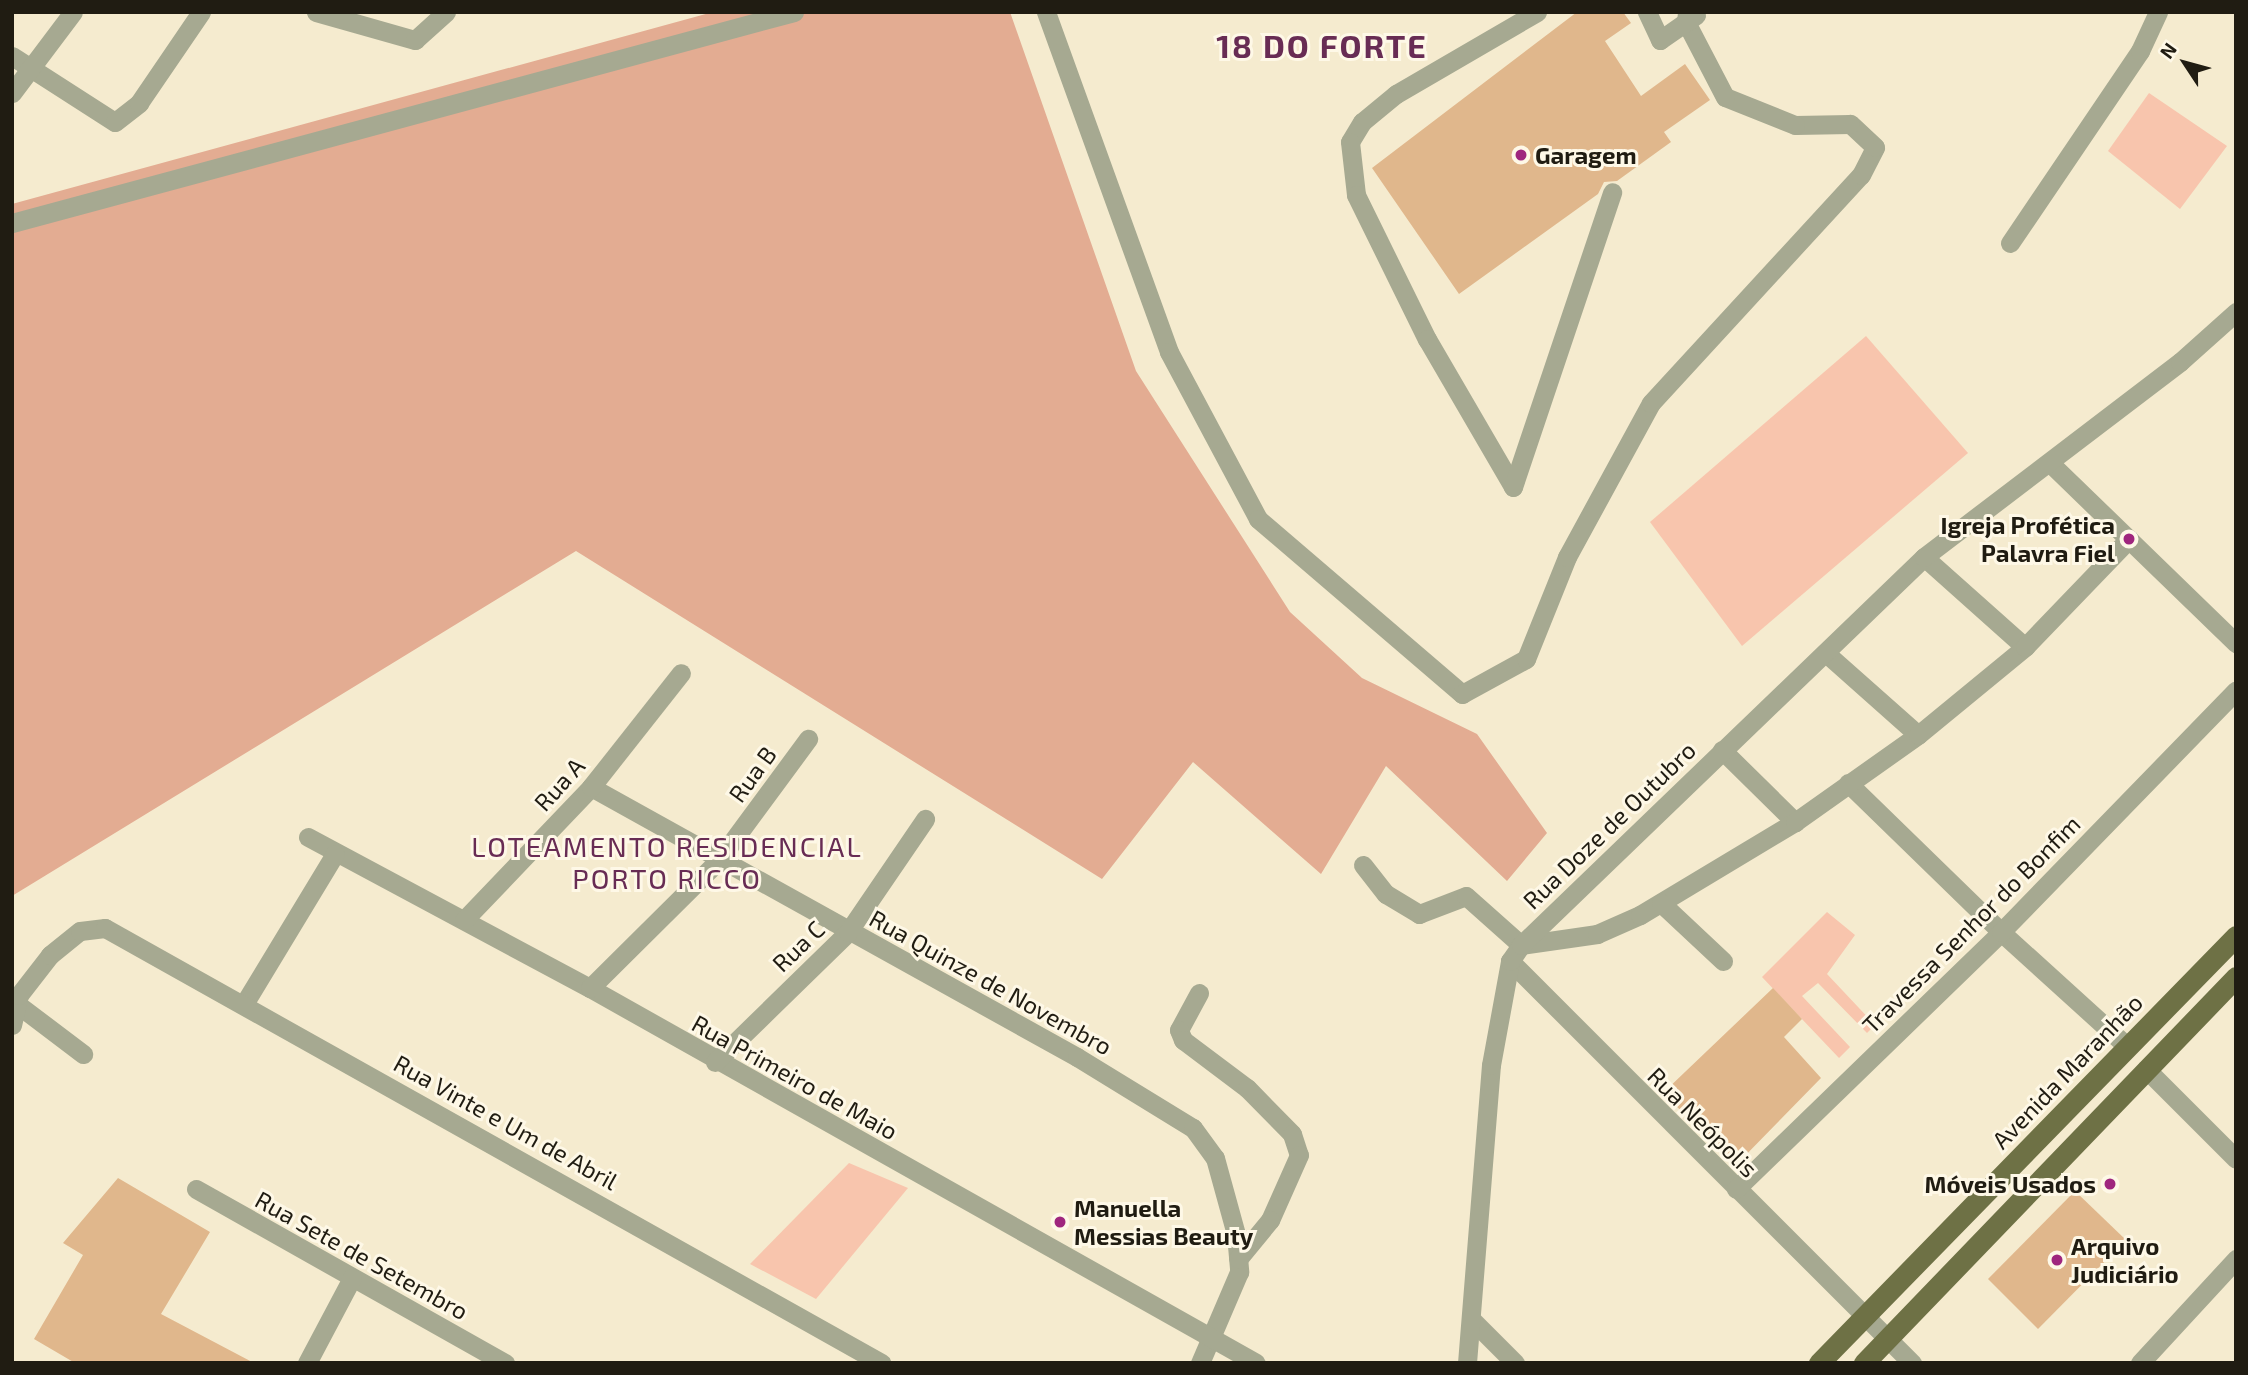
<!DOCTYPE html>
<meta charset="utf-8">
<style>
body{margin:0}
#map{position:relative;width:2248px;height:1375px;overflow:hidden;background:#f5ebcf;font-family:"Exo 2",sans-serif}
div>[style]{position:absolute}
[style*='--x']{left:calc(var(--x)*1px);top:calc(var(--y)*1px);width:calc(var(--w)*1px);rotate:calc(var(--a)*1deg)}
.green>*{inset:0;background:#f8c5ad}
.forest>*{inset:0;background:#e3ac92}
.building>*{inset:0;background:#e0b78c}
.minor>*{height:19px;margin:-9.5px;padding:0 9.5px;transform-origin:9.5px;border-radius:9.5px;background:#a6a991}
.major>*{height:21px;margin:-10.5px;padding:0 10.5px;transform-origin:10.5px;border-radius:10.5px;background:#6e7145}
.dots>*{width:19px;height:19px;translate:-50% -50%;box-sizing:border-box;border:4px solid #fef8e7;border-radius:50%}
span{translate:-50% -50%;white-space:nowrap;text-align:center;line-height:1.15;-webkit-text-stroke:6px #fef8e7;paint-order:stroke}
.poi-label{font-size:24px;color:#201c12;font-weight:700}
.left{translate:0 -50%;text-align:left}
.right{translate:-100% -50%;text-align:right}
.street-label{font-size:24px;color:#201c12}
.quarter-label{font-size:28px;color:#682c54;letter-spacing:2px}
.district-label{font-size:32px;color:#682c54;font-weight:700;letter-spacing:2px}
.frame{position:absolute;inset:0;border:14px solid #201c12;pointer-events:none}
.north{position:absolute;left:2150px;top:28px;width:70px;height:70px;-webkit-text-stroke:5px #fef8e7;paint-order:stroke;rotate:306deg;font-size:19px;font-weight:700;line-height:28px;text-align:center;color:#201c12}
.north::after{content:'';display:block;margin:auto;width:24px;height:32px;background:#201c12;clip-path:polygon(50% 0,100% 100%,50% 72%,0 100%)}
</style>
<div id="map">
<div class="green">
<div style="clip-path:polygon(2149px 93px,2227px 146px,2180px 209px,2108px 151px)"></div>
<div style="clip-path:polygon(1866px 336px,1968px 453px,1742px 646px,1650px 522px)"></div>
<div style="clip-path:polygon(1827px 912px,1855px 935px,1827px 974px,1875px 1025px,1867px 1033px,1818px 983px,1802px 996px,1850px 1047px,1839px 1058px,1762px 977px)"></div>
<div style="clip-path:polygon(849px 1163px,908px 1188px,816px 1299px,750px 1264px)"></div>
</div>
<div class="forest">
<div style="clip-path:polygon(713px 12px,1010px 12px,1136px 371px,1290px 612px,1362px 678px,1477px 734px,1547px 833px,1507px 881px,1386px 766px,1321px 874px,1193px 762px,1102px 879px,576px 551px,12px 896px,12px 204px)"></div>
</div>
<div class="building">
<div style="clip-path:polygon(1577px 12px,1623px 12px,1631px 23px,1605px 41px,1641px 96px,1685px 64px,1710px 100px,1664px 132px,1671px 142px,1617px 181px,1604px 182px,1598px 194px,1459px 294px,1372px 168px)"></div>
<div style="clip-path:polygon(1773px 988px,1802px 1019px,1784px 1037px,1821px 1078px,1736px 1165px,1663px 1093px)"></div>
<div style="clip-path:polygon(118px 1178px,210px 1232px,161px 1314px,254px 1363px,75px 1363px,34px 1339px,83px 1255px,63px 1243px)"></div>
<div style="clip-path:polygon(2075px 1191px,2126px 1240px,2038px 1329px,1988px 1279px)"></div>
</div>
<div class="minor">
<div style="--x:316;--y:12;--w:103;--a:15.8"></div>
<div style="--x:415;--y:40;--w:42;--a:-42.1"></div>
<div style="--x:1046;--y:12;--w:362;--a:70.1"></div>
<div style="--x:1169;--y:352;--w:189;--a:61.9"></div>
<div style="--x:1258;--y:519;--w:269;--a:40.6"></div>
<div style="--x:1462;--y:694;--w:73;--a:-28.7"></div>
<div style="--x:1526;--y:659;--w:110;--a:-68.1"></div>
<div style="--x:1567;--y:557;--w:175;--a:-61.4"></div>
<div style="--x:1651;--y:403;--w:310;--a:-47.4"></div>
<div style="--x:1861;--y:175;--w:31;--a:-63"></div>
<div style="--x:1875;--y:147;--w:34;--a:-137"></div>
<div style="--x:1850;--y:124;--w:55;--a:179"></div>
<div style="--x:1795;--y:125;--w:75;--a:-158.2"></div>
<div style="--x:1725;--y:97;--w:85;--a:-117.5"></div>
<div style="--x:1686;--y:22;--w:10;--a:-84"></div>
<div style="--x:1537;--y:12;--w:163;--a:149.8"></div>
<div style="--x:1396;--y:94;--w:44;--a:140.5"></div>
<div style="--x:1362;--y:122;--w:23;--a:121"></div>
<div style="--x:1350;--y:142;--w:53;--a:83.5"></div>
<div style="--x:1356;--y:195;--w:161;--a:63.8"></div>
<div style="--x:1427;--y:339;--w:171;--a:59.8"></div>
<div style="--x:1513;--y:487;--w:311;--a:-71.4"></div>
<div style="--x:1647;--y:12;--w:31;--a:65"></div>
<div style="--x:1660;--y:40;--w:44;--a:-34.8"></div>
<div style="--x:12;--y:56;--w:122;--a:32.7"></div>
<div style="--x:115;--y:122;--w:31;--a:-38"></div>
<div style="--x:139;--y:103;--w:110;--a:-55.7"></div>
<div style="--x:12;--y:93;--w:101;--a:-53"></div>
<div style="--x:12;--y:223;--w:810;--a:-15.1"></div>
<div style="--x:2010;--y:243;--w:232;--a:-55.9"></div>
<div style="--x:2140;--y:51;--w:43;--a:-65.2"></div>
<div style="--x:2050;--y:463;--w:259;--a:44.1"></div>
<div style="--x:1924;--y:557;--w:135;--a:41.7"></div>
<div style="--x:1828;--y:655;--w:120;--a:41.6"></div>
<div style="--x:1722;--y:750;--w:103;--a:44.6"></div>
<div style="--x:1848;--y:783;--w:214;--a:44.2"></div>
<div style="--x:2001;--y:932;--w:171;--a:42.2"></div>
<div style="--x:591;--y:787;--w:556;--a:29.05"></div>
<div style="--x:1077;--y:1057;--w:136;--a:31.5"></div>
<div style="--x:1193;--y:1128;--w:37;--a:54"></div>
<div style="--x:1215;--y:1158;--w:79;--a:74.6"></div>
<div style="--x:1236;--y:1234;--w:38;--a:85"></div>
<div style="--x:1239;--y:1272;--w:99;--a:113.2"></div>
<div style="--x:308;--y:837;--w:320;--a:28.2"></div>
<div style="--x:590;--y:988;--w:764;--a:29.38"></div>
<div style="--x:1363;--y:865;--w:37;--a:52"></div>
<div style="--x:1386;--y:894;--w:39;--a:31"></div>
<div style="--x:1419;--y:914;--w:50;--a:-21"></div>
<div style="--x:1466;--y:896;--w:74;--a:41.7"></div>
<div style="--x:1521;--y:945;--w:77;--a:-8.2"></div>
<div style="--x:1597;--y:934;--w:47;--a:-23.8"></div>
<div style="--x:1640;--y:915;--w:181;--a:-31"></div>
<div style="--x:1795;--y:822;--w:151;--a:-35.3"></div>
<div style="--x:1918;--y:735;--w:139;--a:-39.4"></div>
<div style="--x:2025;--y:647;--w:150;--a:-46.1"></div>
<div style="--x:1661;--y:903;--w:85;--a:43.1"></div>
<div style="--x:464;--y:920;--w:184;--a:-46.3"></div>
<div style="--x:591;--y:787;--w:145;--a:-51.7"></div>
<div style="--x:1510;--y:961;--w:569;--a:45"></div>
<div style="--x:590;--y:988;--w:180;--a:-44.8"></div>
<div style="--x:718;--y:861;--w:152;--a:-53.6"></div>
<div style="--x:1199;--y:993;--w:42;--a:118.4"></div>
<div style="--x:1179;--y:1030;--w:11;--a:68"></div>
<div style="--x:1183;--y:1040;--w:80;--a:36.9"></div>
<div style="--x:1247;--y:1088;--w:64;--a:45.6"></div>
<div style="--x:1292;--y:1134;--w:22;--a:72"></div>
<div style="--x:1299;--y:1155;--w:71;--a:114"></div>
<div style="--x:1270;--y:1220;--w:50;--a:129.4"></div>
<div style="--x:17;--y:1004;--w:83;--a:37.1"></div>
<div style="--x:244;--y:1004;--w:175;--a:-58.8"></div>
<div style="--x:12;--y:1025;--w:31;--a:-77"></div>
<div style="--x:19;--y:995;--w:51;--a:-52.2"></div>
<div style="--x:50;--y:955;--w:38;--a:-39"></div>
<div style="--x:80;--y:931;--w:25;--a:-7"></div>
<div style="--x:105;--y:928;--w:890;--a:29.27"></div>
<div style="--x:715;--y:1062;--w:186;--a:-44.3"></div>
<div style="--x:848;--y:932;--w:137;--a:-55.7"></div>
<div style="--x:2146;--y:1069;--w:127;--a:45"></div>
<div style="--x:196;--y:1189;--w:355;--a:29.4"></div>
<div style="--x:1736;--y:1189;--w:369;--a:-44.1"></div>
<div style="--x:2001;--y:932;--w:337;--a:-45.8"></div>
<div style="--x:1474;--y:1322;--w:58;--a:45"></div>
<div style="--x:307;--y:1363;--w:96;--a:-62.1"></div>
<div style="--x:1467;--y:1363;--w:299;--a:-85.4"></div>
<div style="--x:1491;--y:1065;--w:106;--a:-79.6"></div>
<div style="--x:1510;--y:961;--w:19;--a:-55"></div>
<div style="--x:1521;--y:945;--w:559;--a:-43.91"></div>
<div style="--x:1924;--y:557;--w:322;--a:-37.3"></div>
<div style="--x:2180;--y:362;--w:75;--a:-41.8"></div>
<div style="--x:2140;--y:1363;--w:142;--a:-47.3"></div>
</div>
<div class="major">
<div style="--x:1819;--y:1363;--w:597;--a:-45.68"></div>
<div style="--x:1864;--y:1363;--w:536;--a:-46.06"></div>
</div>
<div class="dots">
<div style="left:1521px;top:155px;background:#9f267e"></div>
<div style="left:2129px;top:539px;background:#9f267e"></div>
<div style="left:2110px;top:1184px;background:#9f267e"></div>
<div style="left:1060px;top:1222px;background:#9f267e"></div>
<div style="left:2057px;top:1260px;background:#9f267e"></div>
</div>
<div class="poi-label">
<span class="left" style="left:1535px;top:155px">Garagem</span>
<span class="right" style="left:2115px;top:539px">Igreja Profética<br>Palavra Fiel</span>
<span class="right" style="left:2096px;top:1184px">Móveis Usados</span>
<span class="left" style="left:1074px;top:1222px">Manuella<br>Messias Beauty</span>
<span class="left" style="left:2071px;top:1260px">Arquivo<br>Judiciário</span>
</div>
<div class="street-label">
<span style="left:752px;top:774px;rotate:-54deg">Rua B</span>
<span style="left:559px;top:784px;rotate:-48deg">Rua A</span>
<span style="left:1609px;top:825px;rotate:-44deg">Rua Doze de Outubro</span>
<span style="left:1971px;top:924px;rotate:-45deg">Travessa Senhor do Bonfim</span>
<span style="left:798px;top:946px;rotate:-44deg">Rua C</span>
<span style="left:991px;top:982px;rotate:29deg">Rua Quinze de Novembro</span>
<span style="left:2067px;top:1071px;rotate:-46deg">Avenida Maranhão</span>
<span style="left:795px;top:1077px;rotate:29deg">Rua Primeiro de Maio</span>
<span style="left:506px;top:1122px;rotate:29deg">Rua Vinte e Um de Abril</span>
<span style="left:1703px;top:1122px;rotate:45deg">Rua Neópolis</span>
<span style="left:362px;top:1255px;rotate:29deg">Rua Sete de Setembro</span>
</div>
<div class="quarter-label">
<span style="left:667px;top:862px">LOTEAMENTO RESIDENCIAL<br>PORTO RICCO</span>
</div>
<div class="district-label">
<span style="left:1322px;top:45px">18 DO FORTE</span>
</div>
<div class="frame"></div>
<div class="north">N</div>
</div>
